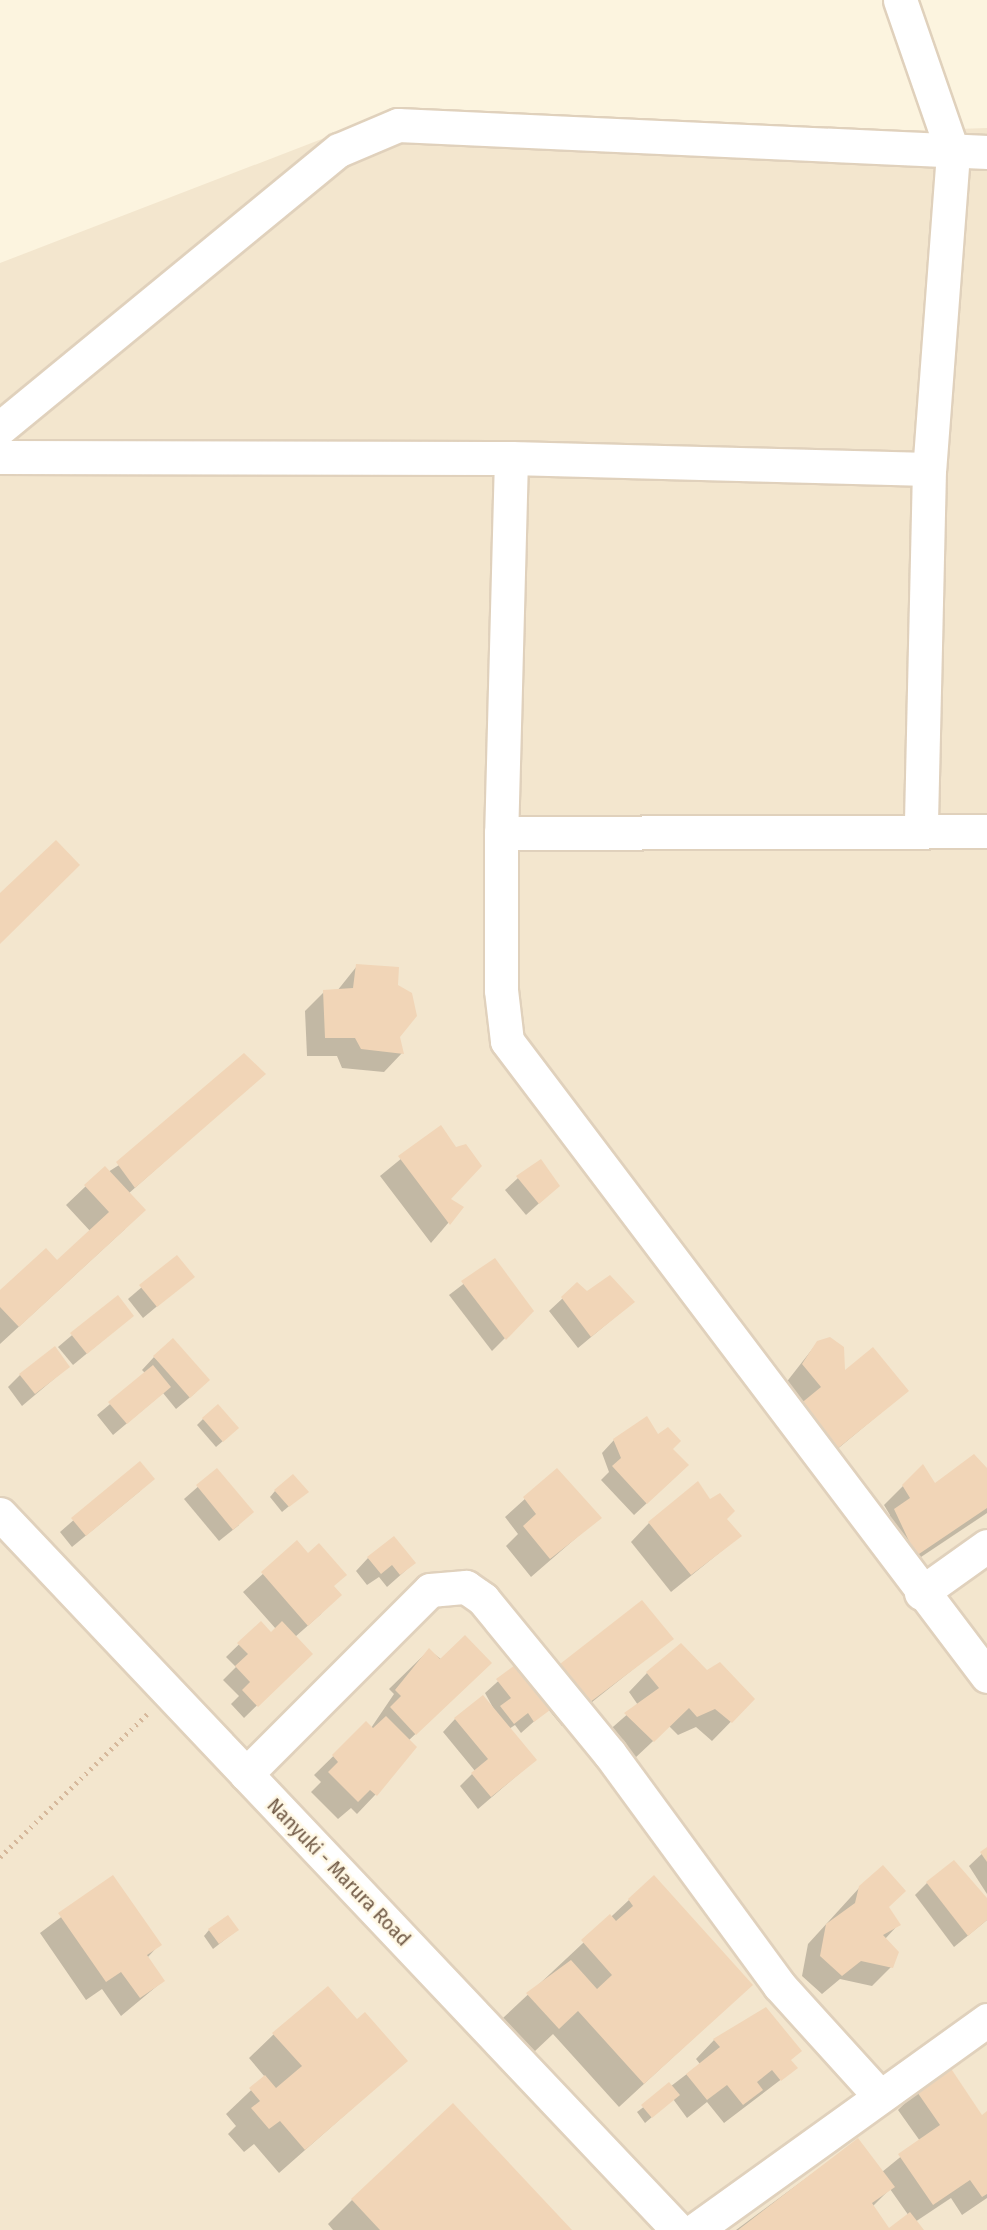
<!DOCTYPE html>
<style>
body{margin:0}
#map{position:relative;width:987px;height:2230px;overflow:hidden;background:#fcf4df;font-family:"Fira Sans Condensed",sans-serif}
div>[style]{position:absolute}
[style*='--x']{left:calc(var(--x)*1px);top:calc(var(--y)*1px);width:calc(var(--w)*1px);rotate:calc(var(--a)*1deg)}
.residential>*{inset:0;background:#f3e6ce}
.shadow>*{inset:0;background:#0003}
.building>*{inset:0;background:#f1d5b7}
.path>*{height:4.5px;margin-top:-2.25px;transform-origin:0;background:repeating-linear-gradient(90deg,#d6b89b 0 2px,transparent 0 7px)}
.roads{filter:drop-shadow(2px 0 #e0d1bc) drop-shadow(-2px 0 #e0d1bc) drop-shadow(0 2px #e0d1bc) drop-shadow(0 -2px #e0d1bc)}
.minor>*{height:33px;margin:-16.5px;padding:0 16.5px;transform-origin:16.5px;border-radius:16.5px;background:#fff}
span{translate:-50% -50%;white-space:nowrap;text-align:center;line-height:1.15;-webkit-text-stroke:5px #fff8e5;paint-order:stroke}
.street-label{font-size:21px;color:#725b47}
</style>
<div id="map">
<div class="residential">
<div style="clip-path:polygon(987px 128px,987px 2230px,0 2230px,0 263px,327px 137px,691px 138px)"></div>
</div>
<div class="shadow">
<div style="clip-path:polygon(357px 966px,398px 1037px,402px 1053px,384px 1072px,342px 1068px,337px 1056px,307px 1056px,305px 1011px,324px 992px,337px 991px)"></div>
<div style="clip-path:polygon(263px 1074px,128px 1194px,125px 1229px,0 1344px,0 1293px,57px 1263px,91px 1232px,66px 1205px,105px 1168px,108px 1172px)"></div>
<div style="clip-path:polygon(440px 1127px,449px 1199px,461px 1208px,431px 1243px,380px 1176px)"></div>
<div style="clip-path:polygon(518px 1178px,558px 1186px,526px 1215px,505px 1190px)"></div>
<div style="clip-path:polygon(177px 1257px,192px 1277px,143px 1318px,128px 1299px)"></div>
<div style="clip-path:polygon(495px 1260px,532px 1311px,492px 1351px,449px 1295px)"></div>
<div style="clip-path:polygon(577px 1285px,587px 1293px,633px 1302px,578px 1348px,549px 1311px)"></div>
<div style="clip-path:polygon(117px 1297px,132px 1316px,73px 1365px,58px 1347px)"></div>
<div style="clip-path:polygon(817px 1343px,844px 1374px,907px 1391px,817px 1466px,785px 1384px)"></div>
<div style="clip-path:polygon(154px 1357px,195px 1393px,176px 1409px,163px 1393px,113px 1435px,97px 1415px,146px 1374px,142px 1370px)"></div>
<div style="clip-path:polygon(68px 1367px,22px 1406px,8px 1387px,20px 1375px)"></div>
<div style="clip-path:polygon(203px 1419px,231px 1434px,216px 1447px,197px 1425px)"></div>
<div style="clip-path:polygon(658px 1436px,671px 1449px,674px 1478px,634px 1515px,601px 1480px,609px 1472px,602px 1453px,614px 1440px)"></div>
<div style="clip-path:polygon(139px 1463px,140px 1491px,72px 1547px,60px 1532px)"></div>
<div style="clip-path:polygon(922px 1467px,934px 1486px,987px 1471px,987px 1513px,897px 1573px,876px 1529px,890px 1515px,884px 1505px)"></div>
<div style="clip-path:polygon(217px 1470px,239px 1525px,219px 1541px,184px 1499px)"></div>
<div style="clip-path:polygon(557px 1470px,599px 1518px,531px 1577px,506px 1546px,518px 1534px,505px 1517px)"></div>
<div style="clip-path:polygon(275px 1491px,300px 1497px,282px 1512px,270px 1497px)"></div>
<div style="clip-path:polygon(710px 1501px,740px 1536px,671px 1592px,631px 1542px,649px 1523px)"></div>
<div style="clip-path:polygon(297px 1543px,333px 1587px,321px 1614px,295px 1637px,310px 1654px,244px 1718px,231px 1704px,239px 1696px,223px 1680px,236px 1667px,226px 1657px,261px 1623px,271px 1634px,276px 1629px,243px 1592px)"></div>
<div style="clip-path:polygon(368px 1558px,414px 1563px,387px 1587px,379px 1577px,367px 1585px,356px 1571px)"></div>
<div style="clip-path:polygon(671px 1639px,562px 1726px,548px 1709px,521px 1733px,515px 1725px,509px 1729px,535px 1760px,478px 1809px,460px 1786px,475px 1771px,443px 1732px,455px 1719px,496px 1713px,485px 1693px,514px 1667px,533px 1691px,553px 1672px)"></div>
<div style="clip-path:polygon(429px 1650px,471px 1682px,408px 1741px,415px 1748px,375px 1795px,357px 1814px,351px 1808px,338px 1819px,311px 1792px,321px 1782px,314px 1775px,366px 1724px,371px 1728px,394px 1694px,389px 1689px)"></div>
<div style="clip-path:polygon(706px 1672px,753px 1699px,712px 1741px,696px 1727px,678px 1735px,669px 1726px,634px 1759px,606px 1733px,638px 1705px,629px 1692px,647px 1673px)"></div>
<div style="clip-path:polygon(987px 1849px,987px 1894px,969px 1866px)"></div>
<div style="clip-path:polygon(113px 1878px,159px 1945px,147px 1958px,163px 1981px,121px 2016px,102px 1989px,86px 2000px,40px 1933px)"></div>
<div style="clip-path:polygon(927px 1883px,987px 1900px,987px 1920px,954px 1947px,915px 1895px)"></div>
<div style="clip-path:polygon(860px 1887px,887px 1907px,898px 1925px,885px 1939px,891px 1967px,872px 1986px,840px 1979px,822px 1994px,802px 1976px,808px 1944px)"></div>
<div style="clip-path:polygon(629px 1900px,751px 1985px,619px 2107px,553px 2034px,534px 2052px,503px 2018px)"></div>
<div style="clip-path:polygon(209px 1930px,237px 1930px,213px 1949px,204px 1936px)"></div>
<div style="clip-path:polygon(357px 2022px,406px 2061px,279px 2173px,254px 2144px,244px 2152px,228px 2134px,236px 2126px,226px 2114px,265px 2077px,249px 2058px,274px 2034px)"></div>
<div style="clip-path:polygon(714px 2040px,796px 2068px,724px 2123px,707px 2102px,687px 2118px,673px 2099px,645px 2123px,637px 2112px,700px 2064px,696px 2059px)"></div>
<div style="clip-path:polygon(917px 2091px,982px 2117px,987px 2113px,987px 2198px,962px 2215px,951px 2198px,915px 2222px,921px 2230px,889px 2230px,909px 2216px,890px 2189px,872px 2207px,889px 2230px,736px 2230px,858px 2140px,882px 2172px,920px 2141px,898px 2110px)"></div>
<div style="clip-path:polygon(352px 2200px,569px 2230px,333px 2230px,328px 2224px)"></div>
</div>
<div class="building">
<div style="clip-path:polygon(56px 840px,80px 865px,0 944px,0 893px)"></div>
<div style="clip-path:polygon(356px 964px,399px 967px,398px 985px,412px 993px,417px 1016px,400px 1037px,404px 1054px,361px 1049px,355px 1038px,325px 1038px,323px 990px,353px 988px)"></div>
<div style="clip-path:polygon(244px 1053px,266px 1074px,135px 1188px,116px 1162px)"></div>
<div style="clip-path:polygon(441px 1125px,456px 1147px,466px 1144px,482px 1166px,451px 1199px,464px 1207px,450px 1225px,398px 1156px)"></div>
<div style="clip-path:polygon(541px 1159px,560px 1186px,539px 1204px,516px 1176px)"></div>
<div style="clip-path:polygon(105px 1166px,146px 1210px,19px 1327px,0 1307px,0 1290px,46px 1248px,57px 1260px,109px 1212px,84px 1185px)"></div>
<div style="clip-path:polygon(177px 1255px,195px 1277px,157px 1307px,139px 1285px)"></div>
<div style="clip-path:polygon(495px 1258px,534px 1311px,506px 1340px,461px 1281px)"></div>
<div style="clip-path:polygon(610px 1275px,635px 1302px,591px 1337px,561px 1297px,577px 1282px,587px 1291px)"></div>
<div style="clip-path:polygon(118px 1295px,134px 1316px,87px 1354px,70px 1333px)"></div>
<div style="clip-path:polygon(830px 1337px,844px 1347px,845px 1370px,873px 1347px,909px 1391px,837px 1449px,799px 1405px,821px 1387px,802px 1364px,817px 1341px)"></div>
<div style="clip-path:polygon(173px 1338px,210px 1380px,190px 1398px,153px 1356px)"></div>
<div style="clip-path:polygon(55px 1346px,70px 1367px,35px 1394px,19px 1374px)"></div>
<div style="clip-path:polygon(153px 1365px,171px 1387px,127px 1424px,108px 1402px)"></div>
<div style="clip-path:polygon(218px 1404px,239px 1428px,223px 1442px,202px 1418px)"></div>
<div style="clip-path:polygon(647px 1416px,658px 1434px,668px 1427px,681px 1441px,673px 1449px,689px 1465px,647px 1504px,612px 1466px,621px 1458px,613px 1439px)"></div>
<div style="clip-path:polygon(974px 1454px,987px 1468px,987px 1508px,916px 1556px,894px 1509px,910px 1498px,902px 1485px,923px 1464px,935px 1483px)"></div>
<div style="clip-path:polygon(140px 1461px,155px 1479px,86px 1536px,71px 1518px)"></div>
<div style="clip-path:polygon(217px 1468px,254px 1512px,233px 1530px,196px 1485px)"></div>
<div style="clip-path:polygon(557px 1468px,602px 1518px,550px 1559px,523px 1526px,536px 1514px,523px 1497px)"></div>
<div style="clip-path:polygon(293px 1474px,309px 1492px,289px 1507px,274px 1490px)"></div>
<div style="clip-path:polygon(698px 1481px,710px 1499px,720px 1493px,735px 1511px,727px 1519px,742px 1536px,691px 1575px,648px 1522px)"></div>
<div style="clip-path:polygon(394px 1536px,416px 1563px,400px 1575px,392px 1565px,381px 1574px,367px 1557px)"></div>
<div style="clip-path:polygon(297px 1540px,308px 1553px,319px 1543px,347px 1575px,334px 1586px,342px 1595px,308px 1626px,261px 1572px)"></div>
<div style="clip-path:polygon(642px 1600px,674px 1639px,581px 1709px,551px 1671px)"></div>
<div style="clip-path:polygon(261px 1621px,271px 1632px,282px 1621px,313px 1654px,258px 1707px,242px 1690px,250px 1682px,235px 1666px,248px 1654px,237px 1643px)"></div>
<div style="clip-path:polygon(465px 1635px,492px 1663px,416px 1735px,390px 1707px,401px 1696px,395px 1690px,429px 1648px,440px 1659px)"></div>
<div style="clip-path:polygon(681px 1643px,707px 1670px,720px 1662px,755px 1699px,732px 1723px,715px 1709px,697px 1717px,689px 1708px,654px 1742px,624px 1713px,659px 1688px,646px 1672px)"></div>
<div style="clip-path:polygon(515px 1665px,550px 1710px,534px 1722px,528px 1713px,514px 1724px,500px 1706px,511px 1698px,496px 1679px)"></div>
<div style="clip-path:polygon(483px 1695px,537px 1760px,491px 1797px,471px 1773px,488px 1759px,454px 1718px)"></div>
<div style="clip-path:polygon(386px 1716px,417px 1747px,377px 1796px,370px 1790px,358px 1802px,328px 1772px,338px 1762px,332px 1755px,366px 1721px,373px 1728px)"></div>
<div style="clip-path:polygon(987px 1847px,987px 1862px,980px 1852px)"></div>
<div style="clip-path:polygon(954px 1860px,987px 1898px,987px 1920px,968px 1936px,926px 1882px)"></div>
<div style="clip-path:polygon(883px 1865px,906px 1891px,889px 1907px,901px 1925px,883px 1935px,899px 1952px,893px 1968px,861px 1961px,842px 1976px,820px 1956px,826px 1924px,855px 1903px,859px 1886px)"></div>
<div style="clip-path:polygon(113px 1875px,162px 1945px,147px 1955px,165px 1981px,140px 1998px,121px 1972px,106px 1982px,58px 1913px)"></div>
<div style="clip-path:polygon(654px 1875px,753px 1985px,644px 2084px,578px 2011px,559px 2029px,526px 1993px,571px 1960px,597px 1989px,612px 1975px,581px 1940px,610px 1914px,616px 1921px,633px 1906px,628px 1899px)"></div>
<div style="clip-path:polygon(228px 1915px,239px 1930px,219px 1944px,208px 1929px)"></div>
<div style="clip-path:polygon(328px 1986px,357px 2019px,365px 2012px,408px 2061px,305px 2150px,280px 2121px,269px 2129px,251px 2108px,260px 2101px,249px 2088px,265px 2075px,276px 2088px,302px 2066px,272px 2033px)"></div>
<div style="clip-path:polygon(766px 2007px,802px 2051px,791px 2060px,798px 2068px,781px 2081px,772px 2070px,757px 2082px,763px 2090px,743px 2105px,727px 2085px,707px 2100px,686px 2074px,720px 2047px,713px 2039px)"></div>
<div style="clip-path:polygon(950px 2067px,982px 2115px,987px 2111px,987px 2194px,982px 2197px,970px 2180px,933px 2205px,898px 2154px,940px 2125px,915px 2089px)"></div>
<div style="clip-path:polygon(669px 2082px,680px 2095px,652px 2118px,641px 2105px)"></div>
<div style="clip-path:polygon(453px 2103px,572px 2230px,380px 2230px,351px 2199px)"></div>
<div style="clip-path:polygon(858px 2138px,895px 2187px,872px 2203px,889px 2228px,910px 2212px,924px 2230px,738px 2230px)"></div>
</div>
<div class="path">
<div style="--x:0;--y:1857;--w:205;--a:-44.2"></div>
</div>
<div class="roads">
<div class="minor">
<div style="--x:900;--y:0;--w:162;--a:70.9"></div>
<div style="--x:953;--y:153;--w:317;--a:94.3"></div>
<div style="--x:929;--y:469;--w:359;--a:91.3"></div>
<div style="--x:0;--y:428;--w:438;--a:-39.4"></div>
<div style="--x:339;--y:150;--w:64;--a:-23"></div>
<div style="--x:398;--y:125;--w:590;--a:2.62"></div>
<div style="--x:0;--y:457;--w:511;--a:0.11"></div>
<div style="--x:511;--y:458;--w:418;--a:1.5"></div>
<div style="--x:511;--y:458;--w:375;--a:91.5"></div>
<div style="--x:501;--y:833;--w:157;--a:90"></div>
<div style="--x:501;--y:990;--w:51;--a:83.3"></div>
<div style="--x:507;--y:1041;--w:796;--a:52.91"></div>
<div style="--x:501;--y:833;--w:486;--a:-0.2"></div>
<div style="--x:0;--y:1514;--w:986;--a:46.56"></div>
<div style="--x:921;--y:1593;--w:81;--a:-35.5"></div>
<div style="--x:246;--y:1774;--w:260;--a:-45"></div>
<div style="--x:430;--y:1590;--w:36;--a:-5"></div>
<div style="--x:466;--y:1587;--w:21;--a:35"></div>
<div style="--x:483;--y:1599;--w:200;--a:50.7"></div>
<div style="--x:610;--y:1754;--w:286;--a:53.8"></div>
<div style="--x:779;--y:1985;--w:147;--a:47.8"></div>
<div style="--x:695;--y:2230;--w:360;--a:-35.7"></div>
</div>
</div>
<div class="street-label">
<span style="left:339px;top:1872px;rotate:46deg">Nanyuki - Marura Road</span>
</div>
</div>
